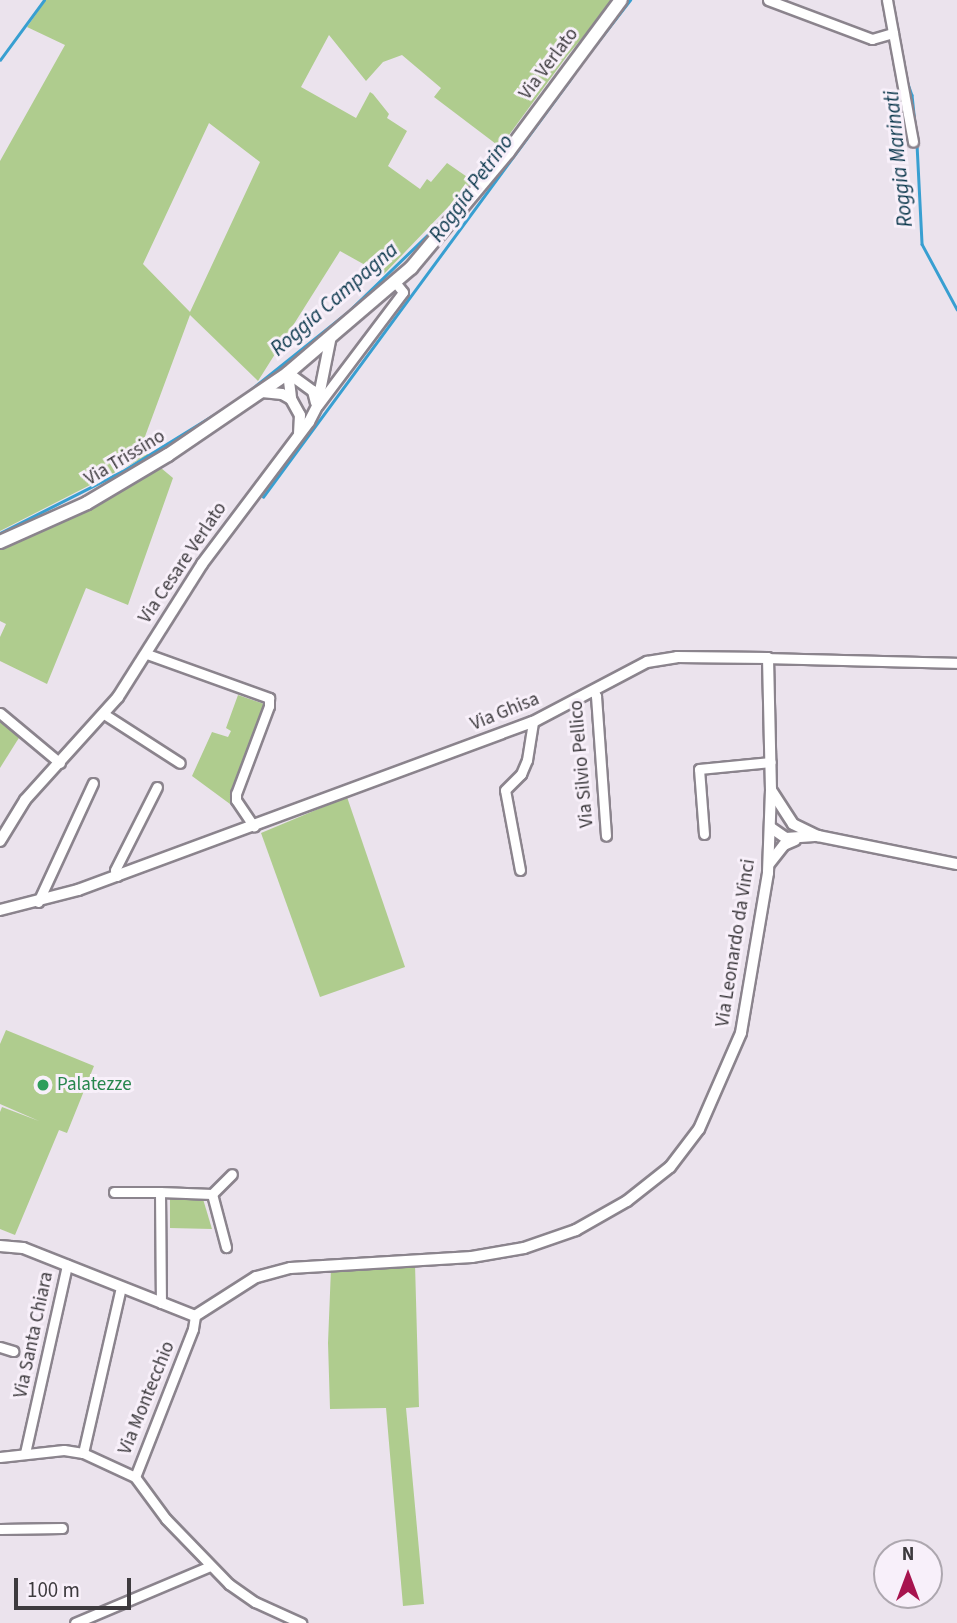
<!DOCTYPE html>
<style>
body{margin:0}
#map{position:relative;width:957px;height:1623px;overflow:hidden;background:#ebe3ed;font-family:"Source Sans 3",sans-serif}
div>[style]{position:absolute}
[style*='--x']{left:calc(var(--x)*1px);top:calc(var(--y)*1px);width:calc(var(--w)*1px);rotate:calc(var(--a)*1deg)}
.green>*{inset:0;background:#afcc8e}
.stream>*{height:2.5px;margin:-1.25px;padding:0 1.25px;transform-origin:1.25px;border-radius:1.25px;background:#389fd1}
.roads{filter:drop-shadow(2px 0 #8b848d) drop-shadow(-2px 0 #8b848d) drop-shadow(0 2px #8b848d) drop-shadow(0 -2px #8b848d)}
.minor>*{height:9px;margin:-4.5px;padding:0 4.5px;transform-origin:4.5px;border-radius:4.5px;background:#fff}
.tertiary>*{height:10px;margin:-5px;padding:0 5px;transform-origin:5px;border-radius:5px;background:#fff}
.secondary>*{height:12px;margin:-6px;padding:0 6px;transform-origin:6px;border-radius:6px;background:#fff}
.dots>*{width:19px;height:19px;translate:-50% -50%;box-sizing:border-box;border:4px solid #f8f0fa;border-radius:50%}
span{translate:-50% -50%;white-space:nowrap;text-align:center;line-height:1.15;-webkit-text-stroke:6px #f8f0fa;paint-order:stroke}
.street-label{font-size:19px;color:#3d3a3e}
.leisure-label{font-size:19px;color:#27864d}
.left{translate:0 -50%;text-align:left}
.water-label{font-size:21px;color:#09364b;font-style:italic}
.north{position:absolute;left:873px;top:1539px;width:70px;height:70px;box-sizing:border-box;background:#f8f0fa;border:2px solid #ada7af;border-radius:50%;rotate:0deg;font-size:19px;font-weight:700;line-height:28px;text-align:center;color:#3d3a3e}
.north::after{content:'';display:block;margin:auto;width:24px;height:32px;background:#a7144e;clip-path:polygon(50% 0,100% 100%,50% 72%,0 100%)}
.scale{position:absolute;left:14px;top:1578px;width:117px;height:32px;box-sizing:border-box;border:4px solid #3d3a3e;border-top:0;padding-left:9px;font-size:21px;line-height:24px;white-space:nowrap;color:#3d3a3e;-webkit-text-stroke:5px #f8f0fa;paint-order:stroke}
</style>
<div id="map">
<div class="green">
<div style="clip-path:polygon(evenodd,46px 0,614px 0,567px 56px,500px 147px,434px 97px,441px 88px,402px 55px,383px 62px,366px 81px,329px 35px,301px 87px,356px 118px,370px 92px,373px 94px,389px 114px,387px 118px,407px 131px,388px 166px,420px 189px,427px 179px,431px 182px,447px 163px,473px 181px,383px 275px,340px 251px,258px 381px,190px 315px,140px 450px,149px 455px,0 531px,0 161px,65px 45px,27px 27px,46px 0,209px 123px,260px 162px,190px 312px,143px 264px,209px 123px)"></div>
<div style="clip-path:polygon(161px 468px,173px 478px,128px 605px,86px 588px,47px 684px,0 661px,0 637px,6px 624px,0 621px,0 546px)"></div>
<div style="clip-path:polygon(238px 695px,264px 704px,230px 804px,192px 776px,212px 732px,228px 737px,231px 731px,226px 728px)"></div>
<div style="clip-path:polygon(0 715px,22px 733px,0 768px)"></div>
<div style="clip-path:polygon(347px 797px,405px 967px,320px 997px,261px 833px)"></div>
<div style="clip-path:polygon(6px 1030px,94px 1066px,67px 1133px,59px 1130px,15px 1235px,0 1229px,0 1112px,2px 1107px,39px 1121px,0 1104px,0 1044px)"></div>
<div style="clip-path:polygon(170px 1198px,203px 1199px,212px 1229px,170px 1228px)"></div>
<div style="clip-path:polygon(415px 1264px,419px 1407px,406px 1408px,424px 1604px,403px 1606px,386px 1408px,330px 1409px,328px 1343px,331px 1268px)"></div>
</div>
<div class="stream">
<div style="--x:0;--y:60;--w:74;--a:-53.7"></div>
<div style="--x:583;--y:61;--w:77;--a:-52.4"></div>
<div style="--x:905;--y:75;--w:21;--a:71"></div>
<div style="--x:912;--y:95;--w:39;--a:84"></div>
<div style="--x:917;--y:144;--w:100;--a:87.1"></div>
<div style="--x:922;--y:244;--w:74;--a:61.7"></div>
<div style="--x:494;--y:160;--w:31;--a:-53"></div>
<div style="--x:263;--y:497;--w:520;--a:-53.68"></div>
<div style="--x:0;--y:533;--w:136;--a:-26.8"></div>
<div style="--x:121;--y:472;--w:139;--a:-31.7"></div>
<div style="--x:239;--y:399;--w:142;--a:-38.7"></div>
<div style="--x:350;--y:310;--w:135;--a:-44.1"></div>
</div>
<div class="roads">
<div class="minor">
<div style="--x:768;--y:0;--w:111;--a:20.6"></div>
<div style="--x:872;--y:39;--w:22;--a:-16"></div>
<div style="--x:887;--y:0;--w:144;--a:79.6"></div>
<div style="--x:318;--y:405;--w:141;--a:-53"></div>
<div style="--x:403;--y:292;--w:13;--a:-129"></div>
<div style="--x:147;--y:654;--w:130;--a:19.8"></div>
<div style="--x:269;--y:698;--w:8;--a:90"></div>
<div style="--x:269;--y:706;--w:94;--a:110.6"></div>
<div style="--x:236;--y:794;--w:6;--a:90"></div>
<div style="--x:236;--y:800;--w:32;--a:56"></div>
<div style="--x:768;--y:658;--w:189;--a:1.5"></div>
<div style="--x:593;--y:690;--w:7;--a:63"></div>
<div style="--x:596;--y:696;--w:140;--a:85.9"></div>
<div style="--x:0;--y:713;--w:78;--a:39.8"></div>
<div style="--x:104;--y:714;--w:90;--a:32.8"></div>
<div style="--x:704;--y:834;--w:65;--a:-94.4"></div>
<div style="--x:699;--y:769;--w:72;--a:-5.6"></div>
<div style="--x:520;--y:870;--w:81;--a:-100.6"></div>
<div style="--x:505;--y:790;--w:23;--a:-45"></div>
<div style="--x:521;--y:774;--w:15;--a:-67"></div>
<div style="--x:527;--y:760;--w:38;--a:-81"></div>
<div style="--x:117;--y:876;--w:6;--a:-108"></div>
<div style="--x:115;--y:870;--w:93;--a:-63.2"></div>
<div style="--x:38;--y:902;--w:131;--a:-65.2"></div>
<div style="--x:114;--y:1192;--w:46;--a:0"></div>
<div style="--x:160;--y:1192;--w:111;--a:89.5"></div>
<div style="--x:160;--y:1192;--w:52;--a:2.2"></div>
<div style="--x:212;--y:1194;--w:28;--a:-45"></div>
<div style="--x:212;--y:1194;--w:55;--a:75.2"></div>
<div style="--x:195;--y:1316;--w:13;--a:99"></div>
<div style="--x:193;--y:1329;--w:159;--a:111.4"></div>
<div style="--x:135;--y:1477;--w:52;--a:53.6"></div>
<div style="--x:166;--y:1519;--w:91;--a:45.9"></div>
<div style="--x:229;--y:1584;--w:32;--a:35"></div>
<div style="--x:255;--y:1602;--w:51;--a:24.5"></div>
<div style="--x:0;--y:1347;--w:14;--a:17"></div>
<div style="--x:25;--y:1453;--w:193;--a:-77.4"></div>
<div style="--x:83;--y:1453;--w:170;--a:-77.1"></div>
<div style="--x:0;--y:1457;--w:64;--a:-6.2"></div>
<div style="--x:64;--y:1450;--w:19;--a:9"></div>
<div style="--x:83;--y:1453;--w:57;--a:24.8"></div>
<div style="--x:0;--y:1529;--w:62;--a:-0.9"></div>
<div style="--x:75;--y:1623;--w:147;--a:-22.9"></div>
</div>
<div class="tertiary">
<div style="--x:288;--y:373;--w:26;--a:83"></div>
<div style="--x:291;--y:399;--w:18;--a:61"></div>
<div style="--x:300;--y:415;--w:18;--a:93"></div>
<div style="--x:288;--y:373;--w:31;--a:36"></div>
<div style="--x:313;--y:391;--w:12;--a:76"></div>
<div style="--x:262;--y:392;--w:20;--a:6"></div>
<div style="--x:282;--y:394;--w:10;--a:29"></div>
<div style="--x:771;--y:790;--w:40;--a:57.1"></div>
<div style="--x:793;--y:824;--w:28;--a:26"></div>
<div style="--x:818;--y:836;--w:142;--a:11.4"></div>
<div style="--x:770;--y:827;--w:19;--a:35"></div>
<div style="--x:786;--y:838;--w:32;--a:-4"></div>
<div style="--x:0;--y:841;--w:48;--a:-58.6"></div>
<div style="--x:25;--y:800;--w:139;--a:-47.9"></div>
<div style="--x:118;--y:697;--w:157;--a:-57.7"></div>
<div style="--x:202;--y:564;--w:178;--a:-53"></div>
<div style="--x:309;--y:422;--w:18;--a:-63"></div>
<div style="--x:317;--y:406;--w:71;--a:-78.7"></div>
<div style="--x:769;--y:864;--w:24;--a:-52"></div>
<div style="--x:784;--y:845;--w:12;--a:-24"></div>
<div style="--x:0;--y:910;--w:81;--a:-14.4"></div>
<div style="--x:78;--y:890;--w:485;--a:-20.3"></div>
<div style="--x:533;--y:722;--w:129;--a:-27.8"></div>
<div style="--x:647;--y:662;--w:30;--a:-9"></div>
<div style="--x:677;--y:657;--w:91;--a:0.6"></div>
<div style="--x:768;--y:658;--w:132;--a:88.7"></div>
<div style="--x:771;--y:790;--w:83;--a:92.1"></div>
<div style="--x:768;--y:873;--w:162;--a:99.6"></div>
<div style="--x:741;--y:1033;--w:105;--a:113.6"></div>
<div style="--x:699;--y:1129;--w:48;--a:127.3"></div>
<div style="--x:670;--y:1167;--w:55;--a:141.7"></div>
<div style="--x:627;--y:1201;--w:59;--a:150.4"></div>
<div style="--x:576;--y:1230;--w:55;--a:160.9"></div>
<div style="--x:524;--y:1248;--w:53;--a:170.2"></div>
<div style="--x:472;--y:1257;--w:182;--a:176.5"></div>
<div style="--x:290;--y:1268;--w:35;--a:165"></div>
<div style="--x:256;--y:1277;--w:72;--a:147.4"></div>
<div style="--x:195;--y:1316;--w:185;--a:-158.4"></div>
<div style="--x:23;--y:1248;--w:23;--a:-175"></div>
</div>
<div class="secondary">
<div style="--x:0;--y:542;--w:95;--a:-24.1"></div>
<div style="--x:87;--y:503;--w:94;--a:-30.7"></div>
<div style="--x:168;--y:455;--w:145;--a:-34.3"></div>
<div style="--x:288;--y:373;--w:162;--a:-40.5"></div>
<div style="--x:411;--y:268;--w:151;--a:-50.1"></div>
<div style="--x:508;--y:152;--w:189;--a:-53.4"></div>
</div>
</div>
<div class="dots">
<div style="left:43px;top:1085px;background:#2e9e5b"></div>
</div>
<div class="street-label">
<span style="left:549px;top:64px;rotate:-53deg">Via Verlato</span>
<span style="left:125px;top:458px;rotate:-31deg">Via Trissino</span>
<span style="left:183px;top:563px;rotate:-56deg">Via Cesare Verlato</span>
<span style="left:505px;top:712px;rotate:-22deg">Via Ghisa</span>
<span style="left:582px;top:764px;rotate:-95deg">Via Silvio Pellico</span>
<span style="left:736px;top:943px;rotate:-81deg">Via Leonardo da Vinci</span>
<span style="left:34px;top:1335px;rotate:-78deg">Via Santa Chiara</span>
<span style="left:147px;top:1398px;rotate:-68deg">Via Montecchio</span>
</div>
<div class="leisure-label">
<span class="left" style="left:57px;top:1085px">Palatezze</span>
</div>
<div class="water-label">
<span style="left:898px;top:159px;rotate:-96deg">Roggia Marinati</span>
<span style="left:471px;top:188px;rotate:-54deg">Roggia Petrino</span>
<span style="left:334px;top:299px;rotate:-41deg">Roggia Campagna</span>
</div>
<div class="north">N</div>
<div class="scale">100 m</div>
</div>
